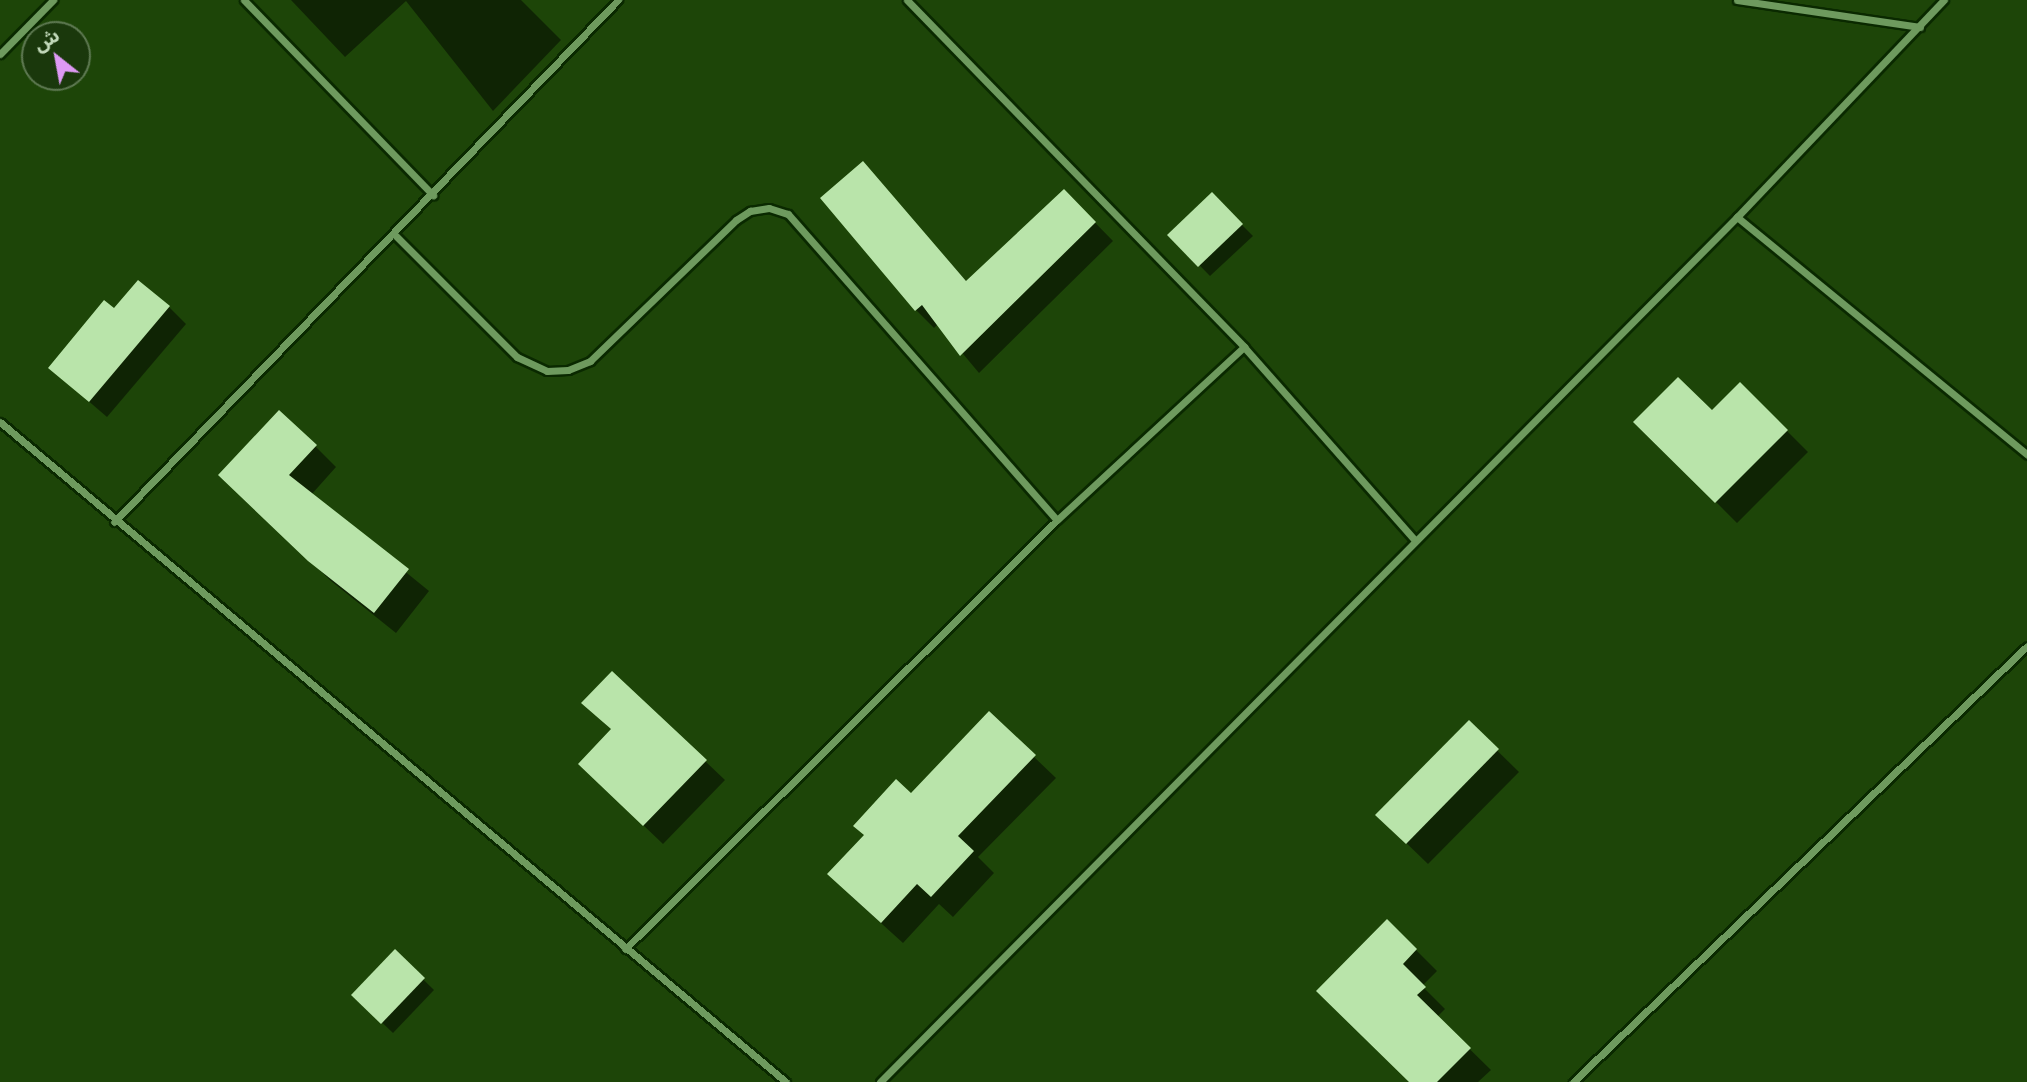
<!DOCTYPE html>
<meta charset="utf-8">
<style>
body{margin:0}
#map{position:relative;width:2027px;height:1082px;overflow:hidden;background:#1d4508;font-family:"Noto Sans","Noto Sans Arabic",sans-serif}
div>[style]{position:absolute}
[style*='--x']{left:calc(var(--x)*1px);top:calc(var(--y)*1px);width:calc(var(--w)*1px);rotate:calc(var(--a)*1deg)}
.shadow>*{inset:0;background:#0007}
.building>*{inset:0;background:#b9e4aa}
.roads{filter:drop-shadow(2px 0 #0a2900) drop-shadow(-2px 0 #0a2900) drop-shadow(0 2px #0a2900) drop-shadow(0 -2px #0a2900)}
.street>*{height:7px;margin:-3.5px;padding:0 3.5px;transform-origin:3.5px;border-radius:3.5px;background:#6e9a5e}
span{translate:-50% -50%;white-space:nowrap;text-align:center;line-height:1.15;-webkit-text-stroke:7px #1a380c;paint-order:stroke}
.north{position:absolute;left:21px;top:21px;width:70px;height:70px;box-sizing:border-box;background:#1a380c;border:2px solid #5e7952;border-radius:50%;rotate:329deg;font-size:19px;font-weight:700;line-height:28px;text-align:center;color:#c4dbbc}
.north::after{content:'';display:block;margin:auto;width:24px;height:32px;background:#dd99f3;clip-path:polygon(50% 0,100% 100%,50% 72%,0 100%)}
</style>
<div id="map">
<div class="shadow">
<div style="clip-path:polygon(291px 0,521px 0,561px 40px,493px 111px,406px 1px,345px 57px)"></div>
<div style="clip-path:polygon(863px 164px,967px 282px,1064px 191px,1113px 241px,979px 373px,938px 324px,934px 328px,916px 310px,823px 198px)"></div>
<div style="clip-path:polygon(1212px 195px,1253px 236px,1210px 276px,1170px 235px)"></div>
<div style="clip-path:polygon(169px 307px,186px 324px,107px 417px,50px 368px,114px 310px)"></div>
<div style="clip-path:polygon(1740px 384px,1808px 452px,1737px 523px,1636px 422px,1712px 413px)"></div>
<div style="clip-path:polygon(315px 446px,336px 467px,311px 495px,429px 591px,396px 633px,331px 581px,242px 495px)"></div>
<div style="clip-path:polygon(989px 714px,1056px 778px,978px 857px,994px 873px,953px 917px,939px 904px,903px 943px,850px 895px,911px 795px)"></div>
<div style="clip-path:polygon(603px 722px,705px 761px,725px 780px,663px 844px,599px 783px,612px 730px)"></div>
<div style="clip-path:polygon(1469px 723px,1519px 772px,1428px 864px,1399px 836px)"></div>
<div style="clip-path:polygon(1387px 921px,1437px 971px,1422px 986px,1445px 1009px,1437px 1017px,1491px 1070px,1478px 1082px,1411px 1082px)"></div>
<div style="clip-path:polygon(395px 952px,434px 990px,393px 1033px,353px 995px)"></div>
</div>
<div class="building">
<div style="clip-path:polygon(863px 161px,966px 281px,1064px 189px,1096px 222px,960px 356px,922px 305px,915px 311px,820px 198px)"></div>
<div style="clip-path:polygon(1212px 192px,1243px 224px,1198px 267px,1167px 235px)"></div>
<div style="clip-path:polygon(138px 280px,170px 306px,89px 402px,48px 368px,104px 300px,114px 308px)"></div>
<div style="clip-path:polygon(1678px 377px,1712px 410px,1740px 382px,1788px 430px,1715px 503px,1633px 422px)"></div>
<div style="clip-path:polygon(279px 410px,317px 445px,289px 475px,409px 569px,374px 613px,308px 561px,218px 475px)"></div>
<div style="clip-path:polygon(612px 671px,707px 760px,643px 826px,578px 764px,611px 729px,581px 703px)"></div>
<div style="clip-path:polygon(989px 711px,1036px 755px,958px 836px,974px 851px,931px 897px,917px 884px,881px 923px,827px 874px,864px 835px,853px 826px,896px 779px,911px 793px)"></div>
<div style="clip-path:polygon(1469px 720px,1499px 749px,1406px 844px,1375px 815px)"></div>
<div style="clip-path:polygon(1387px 919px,1417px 949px,1403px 964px,1426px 987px,1417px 995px,1471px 1048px,1437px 1082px,1409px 1082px,1316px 991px)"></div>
<div style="clip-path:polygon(395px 949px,425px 978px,381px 1024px,351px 995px)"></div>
</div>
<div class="roads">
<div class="street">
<div style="--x:244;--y:0;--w:272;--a:45.9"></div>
<div style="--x:907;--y:0;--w:484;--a:45.8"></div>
<div style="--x:1244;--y:347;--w:258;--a:48.5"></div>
<div style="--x:1737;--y:0;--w:185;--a:8.4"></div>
<div style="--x:0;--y:54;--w:76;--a:-45.5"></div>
<div style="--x:1737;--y:217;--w:375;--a:39.3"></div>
<div style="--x:396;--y:236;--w:171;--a:45"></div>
<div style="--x:517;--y:357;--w:33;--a:25"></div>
<div style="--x:547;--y:371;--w:21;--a:-3"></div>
<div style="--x:568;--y:370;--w:24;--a:-22"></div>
<div style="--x:590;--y:361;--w:203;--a:-44"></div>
<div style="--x:736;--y:220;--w:17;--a:-33"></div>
<div style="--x:750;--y:211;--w:19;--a:-9"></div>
<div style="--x:769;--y:208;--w:20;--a:18"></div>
<div style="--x:788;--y:214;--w:407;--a:48.7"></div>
<div style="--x:0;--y:422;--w:1026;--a:40.02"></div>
<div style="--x:114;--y:522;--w:726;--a:-46.01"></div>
<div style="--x:625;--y:949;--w:609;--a:-44.8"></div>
<div style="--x:1057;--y:520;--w:255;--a:-42.8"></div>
<div style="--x:880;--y:1082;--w:1218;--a:-45.27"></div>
<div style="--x:1737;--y:217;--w:300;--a:-46.4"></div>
<div style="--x:1573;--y:1082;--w:629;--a:-43.84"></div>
</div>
</div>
<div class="north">ش</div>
</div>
